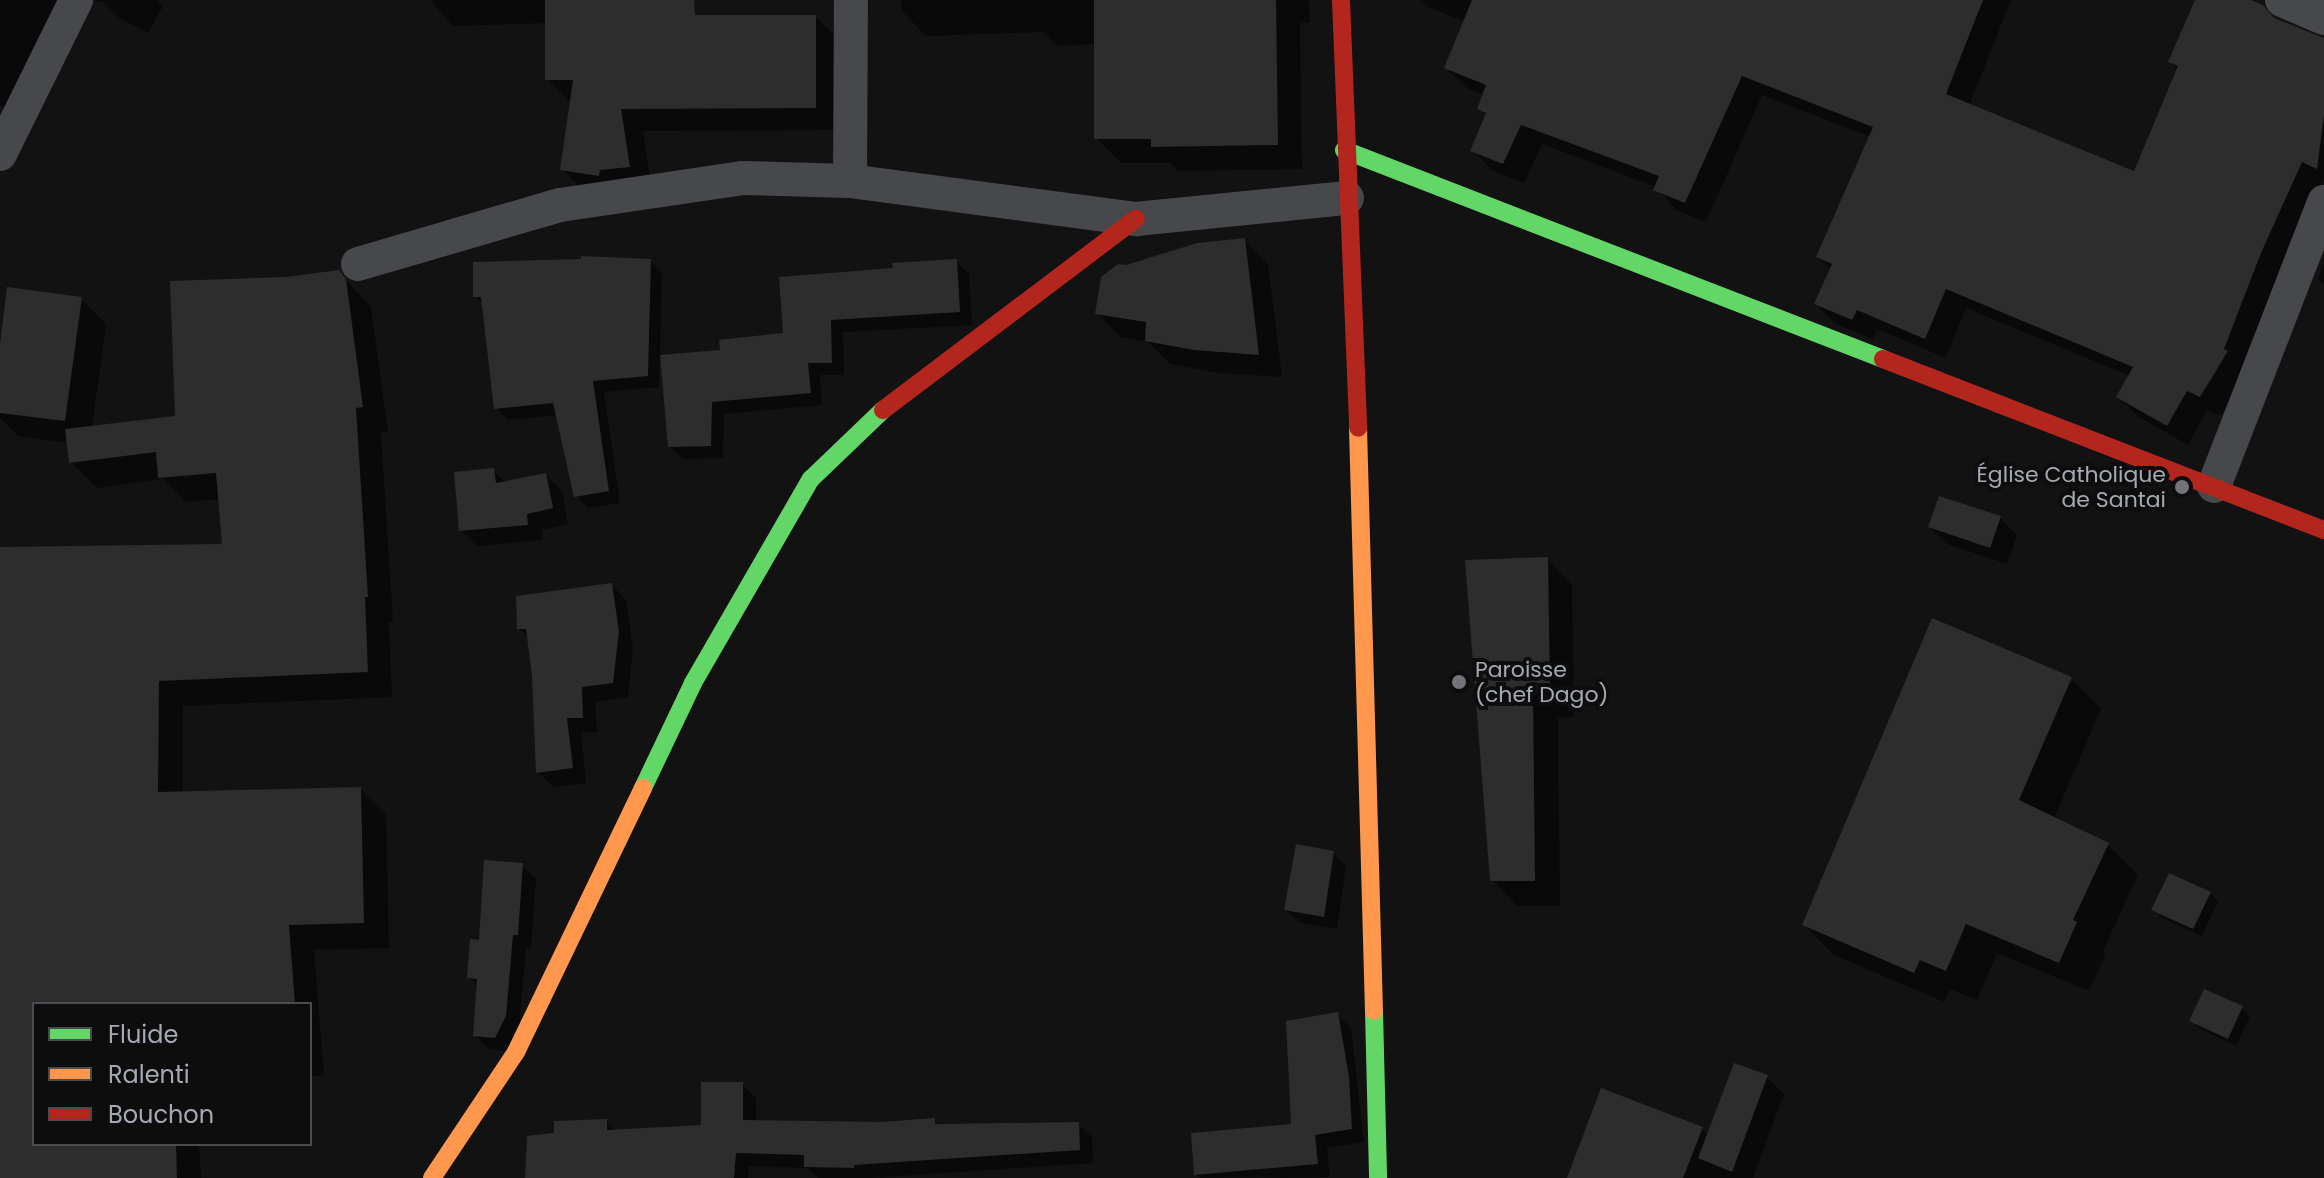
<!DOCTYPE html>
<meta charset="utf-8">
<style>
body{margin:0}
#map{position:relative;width:2324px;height:1178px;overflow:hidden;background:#121213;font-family:Poppins,sans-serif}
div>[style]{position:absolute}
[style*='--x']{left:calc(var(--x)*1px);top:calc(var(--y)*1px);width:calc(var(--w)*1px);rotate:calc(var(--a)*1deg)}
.shadow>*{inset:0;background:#0007}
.building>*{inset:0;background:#2d2d2e}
.street>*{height:34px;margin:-17px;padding:0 17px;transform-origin:17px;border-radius:17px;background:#47484b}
.fast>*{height:18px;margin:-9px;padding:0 9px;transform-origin:9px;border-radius:9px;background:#63d668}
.slow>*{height:18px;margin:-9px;padding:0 9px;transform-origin:9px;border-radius:9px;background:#ff974d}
.jam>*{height:18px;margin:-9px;padding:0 9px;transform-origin:9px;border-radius:9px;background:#b3261e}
.dots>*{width:22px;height:22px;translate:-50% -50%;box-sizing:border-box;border:4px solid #0d0d0e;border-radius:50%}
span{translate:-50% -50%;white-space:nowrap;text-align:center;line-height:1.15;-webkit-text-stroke:8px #0d0d0e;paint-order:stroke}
.poi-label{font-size:22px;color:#a5a9b2}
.right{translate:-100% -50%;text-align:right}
.left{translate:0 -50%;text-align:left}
.legend{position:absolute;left:32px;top:1002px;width:280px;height:144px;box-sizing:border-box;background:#0d0d0e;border:2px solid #4a4b50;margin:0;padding:10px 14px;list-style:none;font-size:24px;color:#a5a9b2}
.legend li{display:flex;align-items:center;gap:16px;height:40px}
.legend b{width:40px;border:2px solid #4a4b50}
</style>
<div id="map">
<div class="shadow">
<div style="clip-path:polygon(0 0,66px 0,16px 112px,0 105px)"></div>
<div style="clip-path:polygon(85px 0,157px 0,163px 6px,148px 33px,118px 17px,103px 2px)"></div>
<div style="clip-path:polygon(430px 0,649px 0,649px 17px,816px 17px,839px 40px,839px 130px,643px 131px,652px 189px,585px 192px,562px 169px,570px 102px,547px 79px,547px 23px,453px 26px)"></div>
<div style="clip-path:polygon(901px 0,1309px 0,1310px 23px,1300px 23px,1302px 169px,1178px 171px,1170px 163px,1121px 163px,1096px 138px,1096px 44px,1058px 46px,1043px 32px,926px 36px,902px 11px)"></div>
<div style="clip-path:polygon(1421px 0,2011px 0,1969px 106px,2135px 174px,2178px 69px,2170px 61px,2197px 0,2246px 0,2276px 21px,2324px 39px,2324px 179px,2247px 373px,2221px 416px,2207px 410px,2188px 445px,2139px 417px,2118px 397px,2130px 376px,1966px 308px,1946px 358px,1877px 329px,1873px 339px,1836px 324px,1816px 304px,1832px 270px,1818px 256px,1871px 137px,1762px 95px,1706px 222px,1676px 210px,1656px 187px,1542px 144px,1524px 183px,1493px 171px,1473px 150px,1487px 116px,1479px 108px,1484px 95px,1467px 88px,1446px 68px,1465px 22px,1428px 7px)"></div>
<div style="clip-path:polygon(1244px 240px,1268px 264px,1282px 377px,1220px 373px,1170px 364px,1148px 342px,1121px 337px,1098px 314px,1126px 267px)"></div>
<div style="clip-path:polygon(650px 261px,662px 273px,660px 357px,722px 351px,785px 335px,895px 270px,956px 261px,969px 274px,972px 325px,843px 332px,844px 375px,820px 375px,822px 405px,724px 414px,723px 458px,683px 459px,670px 446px,663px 361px,660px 361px,659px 387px,604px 392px,620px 503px,588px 508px,576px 496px,558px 415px,508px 420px,496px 408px,484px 305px,475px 296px)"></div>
<div style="clip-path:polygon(2324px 263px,2324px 285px,2318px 279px)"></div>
<div style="clip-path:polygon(338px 272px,371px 307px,388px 432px,381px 433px,393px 622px,389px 622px,392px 697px,183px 706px,183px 793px,360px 789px,386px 815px,389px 948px,314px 950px,324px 1075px,310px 1076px,310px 1004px,34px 1004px,34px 1144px,199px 1144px,201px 1178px,0 1178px,0 549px,224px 546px,220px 499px,186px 502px,163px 479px,97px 488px,71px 462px,68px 443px,18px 436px,0 418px,0 359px,81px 299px,106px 324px,92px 428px,177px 417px,286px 279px)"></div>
<div style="clip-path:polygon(493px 470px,506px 483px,546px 475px,562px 491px,568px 524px,542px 530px,543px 540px,477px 546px,461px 530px)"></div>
<div style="clip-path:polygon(2000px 518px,2017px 535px,2007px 564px,1947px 544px,1930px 527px)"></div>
<div style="clip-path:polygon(1547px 559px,1572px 585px,1574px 717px,1558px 718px,1560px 906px,1517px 906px,1492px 880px)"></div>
<div style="clip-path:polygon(612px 585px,626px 600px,633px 648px,628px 697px,595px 702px,597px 732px,581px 732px,586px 783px,553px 787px,538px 772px,534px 676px,529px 638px,519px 628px)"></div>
<div style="clip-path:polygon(2071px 679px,2101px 709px,2054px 819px,2108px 845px,2138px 875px,2103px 951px,2106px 954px,2089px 991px,1997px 953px,1977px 1000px,1950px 989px,1944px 1002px,1834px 955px,1804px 925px)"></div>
<div style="clip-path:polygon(1333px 853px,1346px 867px,1337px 929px,1300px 923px,1286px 910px)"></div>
<div style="clip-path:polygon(522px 865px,536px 879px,531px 948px,526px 948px,519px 1031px,509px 1051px,489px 1049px,475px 1035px,478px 986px,469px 977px,481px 942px)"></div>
<div style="clip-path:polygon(2210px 894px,2218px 902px,2202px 936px,2162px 918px,2154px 910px)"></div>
<div style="clip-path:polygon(2242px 1008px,2250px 1016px,2236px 1046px,2200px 1029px,2191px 1020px)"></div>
<div style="clip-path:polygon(1338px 1015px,1351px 1028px,1364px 1142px,1327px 1148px,1330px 1177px,1200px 1178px,1196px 1174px,1293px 1126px)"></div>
<div style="clip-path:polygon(1767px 1077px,1784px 1094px,1753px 1178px,1569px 1178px,1702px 1129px,1709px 1136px)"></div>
<div style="clip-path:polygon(742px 1084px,756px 1098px,756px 1122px,1078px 1124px,1092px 1137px,1093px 1163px,870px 1178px,818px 1178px,808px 1168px,749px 1166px,748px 1178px,527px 1178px,556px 1135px,606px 1122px,616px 1131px,703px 1127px)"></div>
</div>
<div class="building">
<div style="clip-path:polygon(545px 0,694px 0,695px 15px,816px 15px,816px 108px,621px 109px,630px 167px,600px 170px,599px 176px,560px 170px,573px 80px,545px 80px)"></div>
<div style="clip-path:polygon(1094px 0,1276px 0,1278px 145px,1151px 147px,1151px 139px,1094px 139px)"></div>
<div style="clip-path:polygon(1472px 0,1983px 0,1946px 94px,2134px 171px,2178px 66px,2168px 62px,2195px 0,2251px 0,2263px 5px,2274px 18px,2324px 38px,2324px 115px,2317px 169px,2302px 162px,2261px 253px,2224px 349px,2228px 351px,2200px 397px,2187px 391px,2167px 426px,2116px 397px,2133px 367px,1946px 289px,1925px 339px,1857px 310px,1852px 320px,1814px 304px,1832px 264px,1816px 257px,1873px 127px,1742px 76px,1685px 203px,1653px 190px,1659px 176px,1521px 125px,1503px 164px,1470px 151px,1486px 113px,1477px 109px,1486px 85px,1444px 68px)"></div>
<div style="clip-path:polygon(1245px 238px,1259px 355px,1194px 350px,1145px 341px,1146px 322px,1095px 314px,1101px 277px,1118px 264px,1126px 265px,1197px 243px)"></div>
<div style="clip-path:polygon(581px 256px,651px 259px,648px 376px,593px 381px,609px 491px,574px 497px,553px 403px,494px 409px,481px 297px,473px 297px,473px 262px,581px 259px)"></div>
<div style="clip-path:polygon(957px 259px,960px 312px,831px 320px,832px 363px,808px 363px,811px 393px,712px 402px,711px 446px,668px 447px,660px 355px,720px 350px,719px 340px,783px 333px,779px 277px,893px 268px,892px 263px)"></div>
<div style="clip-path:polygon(339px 270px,346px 279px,363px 407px,356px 408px,368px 597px,365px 597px,368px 672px,159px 681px,158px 792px,361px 787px,364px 923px,289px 925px,295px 1004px,34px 1004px,34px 1144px,176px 1144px,177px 1178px,0 1178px,0 547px,222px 544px,216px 473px,158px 478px,156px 452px,69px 463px,65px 429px,175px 416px,170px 281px,286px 277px)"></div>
<div style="clip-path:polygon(7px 287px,82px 297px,65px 421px,0 413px,0 344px)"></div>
<div style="clip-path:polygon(494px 468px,496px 483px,546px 473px,553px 508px,527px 514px,528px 525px,459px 531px,454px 472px)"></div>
<div style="clip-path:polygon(1939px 496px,2001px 516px,1990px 548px,1928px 527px)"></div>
<div style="clip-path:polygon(1548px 557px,1550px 692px,1533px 693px,1535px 881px,1490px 881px,1465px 560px)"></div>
<div style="clip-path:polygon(612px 583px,619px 632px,613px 683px,582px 687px,583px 718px,567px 718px,573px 768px,536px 773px,532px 676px,526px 629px,517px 629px,516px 596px)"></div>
<div style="clip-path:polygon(1932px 618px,2072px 677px,2019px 800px,2109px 843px,2073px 920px,2077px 922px,2059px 963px,1966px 924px,1946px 971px,1920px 960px,1914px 973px,1802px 925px)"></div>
<div style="clip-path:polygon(1296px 844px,1334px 851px,1324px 917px,1284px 910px)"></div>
<div style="clip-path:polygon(484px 860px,523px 863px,518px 935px,513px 935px,506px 1016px,495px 1038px,473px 1036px,477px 979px,467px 978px,470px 939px,479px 940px)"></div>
<div style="clip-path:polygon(2169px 873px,2211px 892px,2193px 929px,2151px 910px)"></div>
<div style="clip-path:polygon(2204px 989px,2243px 1006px,2228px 1039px,2189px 1021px)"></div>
<div style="clip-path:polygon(1338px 1012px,1349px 1077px,1352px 1129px,1315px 1135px,1318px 1164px,1194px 1175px,1191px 1133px,1291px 1124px,1286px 1021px)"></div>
<div style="clip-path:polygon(1734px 1063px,1768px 1075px,1732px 1172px,1698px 1158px)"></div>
<div style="clip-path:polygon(701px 1082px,743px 1082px,743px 1120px,881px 1122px,935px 1118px,935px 1124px,1079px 1122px,1080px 1150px,854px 1165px,854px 1168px,804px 1167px,804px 1155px,736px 1153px,734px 1178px,525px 1178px,527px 1136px,554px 1133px,554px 1121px,607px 1119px,607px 1130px,701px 1125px)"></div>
<div style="clip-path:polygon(1601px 1088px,1703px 1127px,1683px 1178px,1567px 1178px)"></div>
</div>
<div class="street">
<div style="--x:2282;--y:0;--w:46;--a:23.2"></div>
<div style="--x:0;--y:154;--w:172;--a:-63.7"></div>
<div style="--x:850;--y:181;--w:181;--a:-89.7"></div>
<div style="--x:358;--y:264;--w:210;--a:-16.3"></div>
<div style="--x:560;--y:205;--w:184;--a:-8.4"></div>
<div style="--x:742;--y:178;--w:108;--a:1.6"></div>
<div style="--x:850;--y:181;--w:289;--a:7.6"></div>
<div style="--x:1136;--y:219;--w:212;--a:-5.7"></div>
<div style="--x:2214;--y:486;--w:305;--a:-68.8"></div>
</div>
<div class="fast">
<div style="--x:1344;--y:150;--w:578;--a:21.19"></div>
<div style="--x:643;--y:788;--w:116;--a:-64.5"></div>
<div style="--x:693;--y:683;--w:236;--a:-60"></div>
<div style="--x:811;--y:479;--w:100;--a:-43.8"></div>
<div style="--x:1374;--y:1011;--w:167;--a:88.6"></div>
</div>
<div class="slow">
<div style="--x:1358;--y:428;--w:583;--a:88.43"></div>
<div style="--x:432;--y:1178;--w:151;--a:-56.3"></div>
<div style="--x:516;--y:1052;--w:293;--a:-64.3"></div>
</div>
<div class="jam">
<div style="--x:1341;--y:0;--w:428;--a:87.7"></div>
<div style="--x:1883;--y:359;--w:473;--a:21.2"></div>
<div style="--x:883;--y:410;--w:317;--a:-37.1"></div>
</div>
<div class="dots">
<div style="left:2182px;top:487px;background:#72747a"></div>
<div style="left:1459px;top:682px;background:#72747a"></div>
</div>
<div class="poi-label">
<span class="right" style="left:2166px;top:487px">Église Catholique<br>de Santai</span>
<span class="left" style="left:1475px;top:682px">Paroisse<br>(chef Dago)</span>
</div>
<ul class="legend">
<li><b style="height:10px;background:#63d668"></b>Fluide</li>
<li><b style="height:10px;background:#ff974d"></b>Ralenti</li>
<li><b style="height:10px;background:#b3261e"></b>Bouchon</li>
</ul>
</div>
